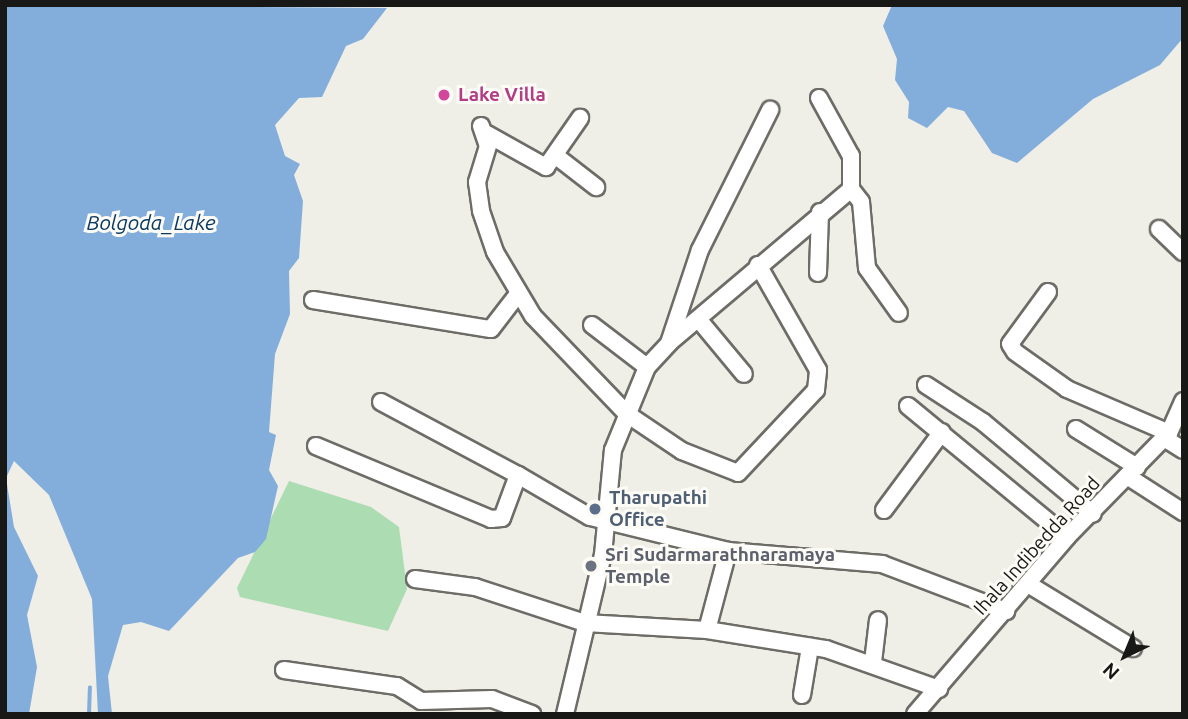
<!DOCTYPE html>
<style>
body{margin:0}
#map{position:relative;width:1188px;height:719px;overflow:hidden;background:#efeee7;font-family:Ubuntu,sans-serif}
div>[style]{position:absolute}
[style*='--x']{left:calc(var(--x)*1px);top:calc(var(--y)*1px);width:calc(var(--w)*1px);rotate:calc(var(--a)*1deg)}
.green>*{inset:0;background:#acdcb2}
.water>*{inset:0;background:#83aedc}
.stream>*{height:3.5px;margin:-1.75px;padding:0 1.75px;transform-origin:1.75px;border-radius:1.75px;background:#83aedc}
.roads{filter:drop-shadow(2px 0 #6d6c67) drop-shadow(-2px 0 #6d6c67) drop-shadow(0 2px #6d6c67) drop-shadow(0 -2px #6d6c67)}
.minor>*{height:16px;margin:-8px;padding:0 8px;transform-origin:8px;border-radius:8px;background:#fff}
.dots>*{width:19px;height:19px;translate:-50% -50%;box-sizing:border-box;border:4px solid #fcfbf5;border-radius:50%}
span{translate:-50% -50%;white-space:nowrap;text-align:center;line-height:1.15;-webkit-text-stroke:6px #fcfbf5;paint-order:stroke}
.hotel-label{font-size:19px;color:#b23c85;font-weight:700}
.left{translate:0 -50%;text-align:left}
.service-label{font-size:19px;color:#4e5e75;font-weight:700}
.street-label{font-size:19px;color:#181816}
.worship-label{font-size:19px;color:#5b616d;font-weight:700}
.water-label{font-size:21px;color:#0a3964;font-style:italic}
.frame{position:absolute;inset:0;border:7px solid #181816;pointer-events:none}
.north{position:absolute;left:1090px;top:621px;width:70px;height:70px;-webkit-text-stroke:5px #fcfbf5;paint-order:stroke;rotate:223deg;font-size:19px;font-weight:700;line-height:28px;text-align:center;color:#181816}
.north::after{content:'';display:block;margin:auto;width:24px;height:32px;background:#181816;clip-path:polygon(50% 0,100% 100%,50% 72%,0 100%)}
</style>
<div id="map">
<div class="green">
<div style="clip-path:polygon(289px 481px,371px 507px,399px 527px,407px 589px,388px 631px,240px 597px,237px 588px)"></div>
</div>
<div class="water">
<div style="clip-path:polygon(5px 5px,387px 8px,363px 39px,346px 46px,322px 97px,299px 98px,275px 125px,285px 156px,300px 164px,294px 175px,303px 201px,299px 258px,289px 271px,290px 314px,275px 354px,269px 432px,276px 435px,269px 470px,278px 486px,266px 539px,255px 552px,238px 558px,169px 631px,141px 622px,123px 625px,108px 676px,112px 714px,98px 714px,92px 599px,49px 495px,14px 461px,6px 478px,14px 527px,38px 576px,27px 615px,37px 667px,29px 714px,5px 714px)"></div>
<div style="clip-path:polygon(892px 5px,1183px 5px,1183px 38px,1160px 65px,1093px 99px,1017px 163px,992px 153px,964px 111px,948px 107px,927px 128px,908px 118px,909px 102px,895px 80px,897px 59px,883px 26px)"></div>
</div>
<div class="stream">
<div style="--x:89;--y:714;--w:26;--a:-88"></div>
</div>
<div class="roads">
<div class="minor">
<div style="--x:819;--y:98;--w:66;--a:61.1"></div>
<div style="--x:851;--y:156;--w:33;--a:90"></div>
<div style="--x:481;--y:126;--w:21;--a:71"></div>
<div style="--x:488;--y:146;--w:38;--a:107"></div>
<div style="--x:477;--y:182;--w:29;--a:82"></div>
<div style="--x:481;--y:211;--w:43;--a:71.1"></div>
<div style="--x:495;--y:252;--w:74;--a:59.3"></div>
<div style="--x:533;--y:316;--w:136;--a:46.2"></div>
<div style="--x:627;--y:414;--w:66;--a:33.9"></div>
<div style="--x:682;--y:451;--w:60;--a:21.4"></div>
<div style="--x:738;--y:473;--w:114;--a:-46.8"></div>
<div style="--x:816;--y:390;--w:20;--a:-84"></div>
<div style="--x:818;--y:370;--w:121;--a:-119.7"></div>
<div style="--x:487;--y:134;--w:68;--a:29.2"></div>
<div style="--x:546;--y:167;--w:60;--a:-55.2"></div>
<div style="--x:556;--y:156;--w:51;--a:37.8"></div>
<div style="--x:851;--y:189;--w:16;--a:52"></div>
<div style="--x:861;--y:202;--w:66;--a:84.8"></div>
<div style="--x:867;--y:268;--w:55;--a:54.6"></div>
<div style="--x:1159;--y:229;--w:33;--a:44"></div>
<div style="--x:818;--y:273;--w:61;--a:-88.1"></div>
<div style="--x:1048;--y:292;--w:64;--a:126.2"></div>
<div style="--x:1010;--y:344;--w:9;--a:58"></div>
<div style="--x:1015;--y:352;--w:64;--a:35.4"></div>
<div style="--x:1067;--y:389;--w:111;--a:23.3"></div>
<div style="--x:313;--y:300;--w:180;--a:9.3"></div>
<div style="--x:491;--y:329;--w:44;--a:-52.4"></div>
<div style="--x:699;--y:320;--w:70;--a:50.2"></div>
<div style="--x:592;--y:325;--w:69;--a:37.4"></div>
<div style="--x:669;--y:343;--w:238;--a:-40.2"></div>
<div style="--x:926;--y:385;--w:68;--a:33"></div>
<div style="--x:983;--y:422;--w:143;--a:39.9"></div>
<div style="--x:381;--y:402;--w:155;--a:28.1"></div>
<div style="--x:908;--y:406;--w:206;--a:39.5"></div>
<div style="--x:1076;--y:429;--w:72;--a:31.9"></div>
<div style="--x:1164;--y:438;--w:22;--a:32"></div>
<div style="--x:316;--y:446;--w:190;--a:22.6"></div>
<div style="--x:491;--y:519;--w:11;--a:-5"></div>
<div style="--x:502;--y:518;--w:46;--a:-69.6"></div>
<div style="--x:518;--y:475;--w:83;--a:30.3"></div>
<div style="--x:590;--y:517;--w:142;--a:13.8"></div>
<div style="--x:1127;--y:476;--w:67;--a:32.7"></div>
<div style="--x:884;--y:510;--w:97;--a:-53.4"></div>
<div style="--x:415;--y:579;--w:61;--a:7.6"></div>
<div style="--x:475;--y:587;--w:116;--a:18.1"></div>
<div style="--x:585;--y:623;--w:122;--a:3.3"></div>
<div style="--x:707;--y:630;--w:121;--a:9.1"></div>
<div style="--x:826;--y:649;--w:120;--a:19.5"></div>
<div style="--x:1028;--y:584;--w:123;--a:31.4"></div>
<div style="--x:707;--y:630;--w:82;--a:-75.1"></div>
<div style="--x:728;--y:551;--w:155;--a:4.8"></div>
<div style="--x:882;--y:564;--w:133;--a:20.8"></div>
<div style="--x:873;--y:662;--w:42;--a:-83.2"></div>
<div style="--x:284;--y:670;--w:114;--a:8.1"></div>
<div style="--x:397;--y:686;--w:28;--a:32"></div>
<div style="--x:421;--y:701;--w:71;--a:-1.6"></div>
<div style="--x:492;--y:699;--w:43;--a:20.6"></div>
<div style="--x:802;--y:695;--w:49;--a:-80.5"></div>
<div style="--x:565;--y:714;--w:163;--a:-76.6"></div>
<div style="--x:603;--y:555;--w:105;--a:-84.6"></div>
<div style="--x:613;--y:450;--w:90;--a:-67.7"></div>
<div style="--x:647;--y:367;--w:33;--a:-47"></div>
<div style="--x:669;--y:343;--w:98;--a:-71.6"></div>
<div style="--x:700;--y:250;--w:157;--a:-63.4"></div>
<div style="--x:915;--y:714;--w:233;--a:-49.3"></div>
<div style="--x:1067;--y:537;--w:146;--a:-45.6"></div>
<div style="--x:1169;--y:433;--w:35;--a:-66"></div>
</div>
</div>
<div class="dots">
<div style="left:444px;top:95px;background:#d1479c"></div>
<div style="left:595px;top:509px;background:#5c6f8a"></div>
<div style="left:591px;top:566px;background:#6b7280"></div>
</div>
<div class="hotel-label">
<span class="left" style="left:458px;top:95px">Lake Villa</span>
</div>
<div class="service-label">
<span class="left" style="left:609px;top:509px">Tharupathi<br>Office</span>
</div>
<div class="street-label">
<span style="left:1037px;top:546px;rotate:-48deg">Ihala Indibedda Road</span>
</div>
<div class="worship-label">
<span class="left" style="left:605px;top:566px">Sri Sudarmarathnaramaya<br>Temple</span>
</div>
<div class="water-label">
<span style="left:151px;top:222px">Bolgoda_Lake</span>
</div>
<div class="frame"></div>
<div class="north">N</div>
</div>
